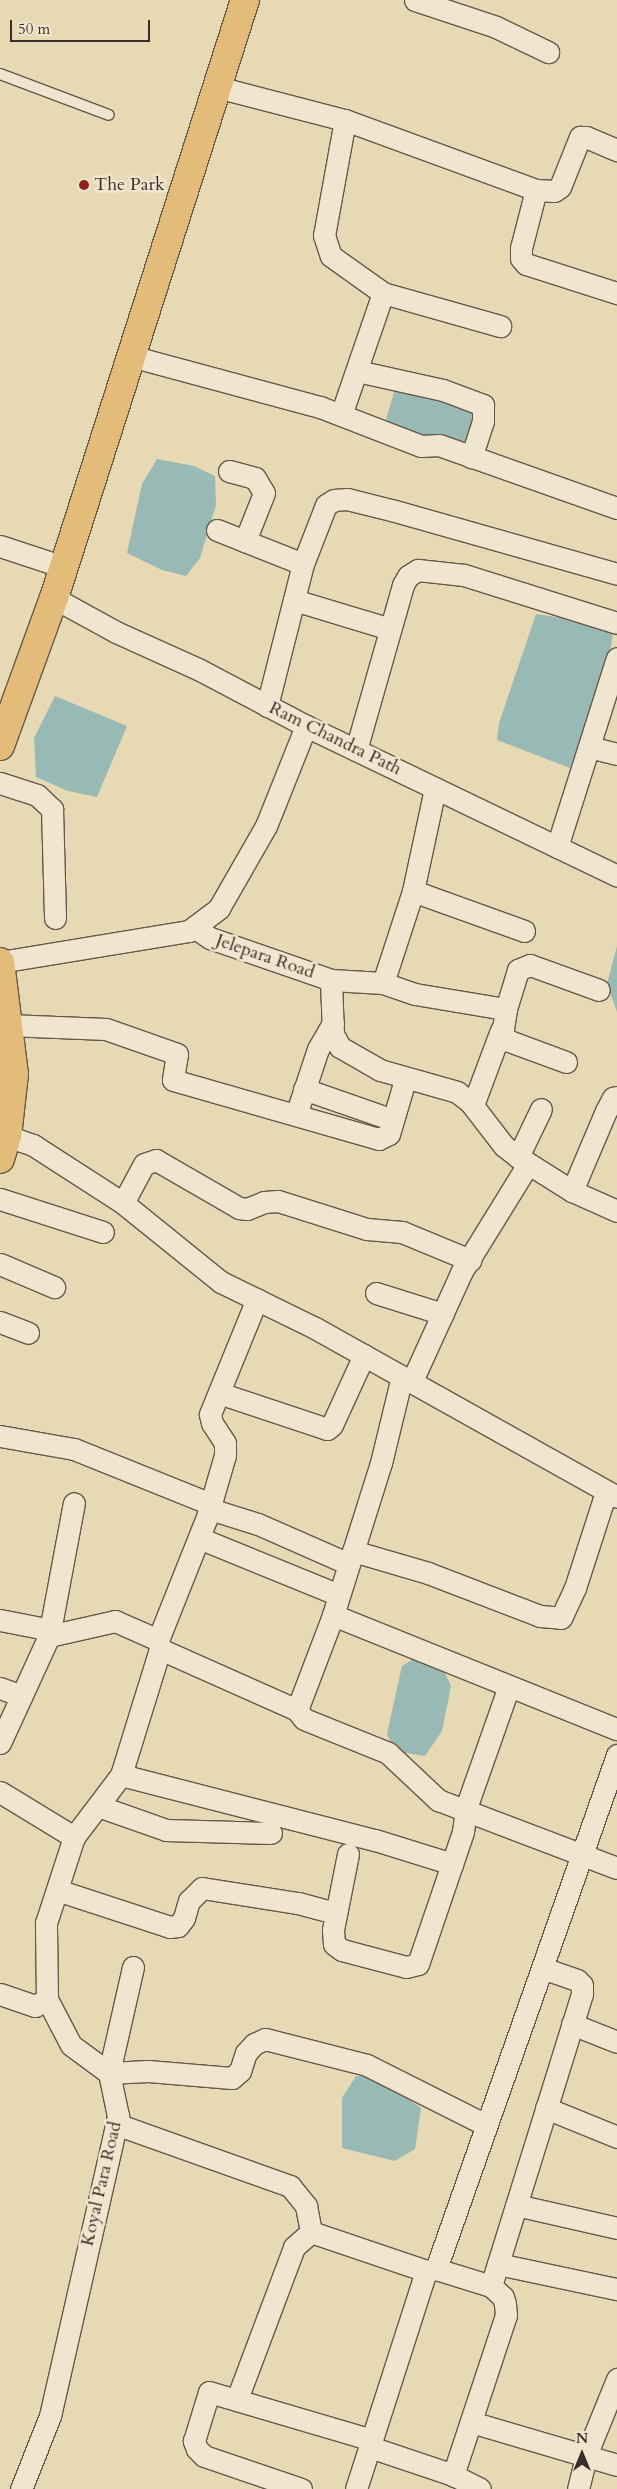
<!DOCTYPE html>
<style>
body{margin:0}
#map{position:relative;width:617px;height:2489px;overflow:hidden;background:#e8d9b5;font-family:Cardo,serif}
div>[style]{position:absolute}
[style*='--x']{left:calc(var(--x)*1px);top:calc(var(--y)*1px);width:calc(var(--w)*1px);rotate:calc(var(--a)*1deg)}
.water>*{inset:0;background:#98b9b4}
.roads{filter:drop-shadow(1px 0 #65584a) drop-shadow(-1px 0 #65584a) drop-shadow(0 1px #65584a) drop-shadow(0 -1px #65584a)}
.service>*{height:10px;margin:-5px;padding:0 5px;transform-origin:5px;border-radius:5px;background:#f0e6cf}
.minor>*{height:21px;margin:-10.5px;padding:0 10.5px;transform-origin:10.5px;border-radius:10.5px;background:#f0e6cf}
.primary>*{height:28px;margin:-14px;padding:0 14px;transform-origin:14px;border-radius:14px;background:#e4bc7a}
.dots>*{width:14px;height:14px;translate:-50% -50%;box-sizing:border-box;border:2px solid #f0e6cf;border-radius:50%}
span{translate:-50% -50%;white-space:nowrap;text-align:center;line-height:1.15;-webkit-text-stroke:5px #f0e6cf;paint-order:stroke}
.poi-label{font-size:18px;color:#392d27}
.left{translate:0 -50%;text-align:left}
.street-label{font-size:18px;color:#392d27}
.north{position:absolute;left:557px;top:2429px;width:50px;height:50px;-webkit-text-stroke:4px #f0e6cf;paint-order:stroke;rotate:0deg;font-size:14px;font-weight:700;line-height:20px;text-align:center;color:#392d27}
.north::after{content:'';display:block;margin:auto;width:18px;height:22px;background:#392d27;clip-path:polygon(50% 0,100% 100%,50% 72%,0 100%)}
.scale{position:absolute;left:10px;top:20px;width:140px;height:22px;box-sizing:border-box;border:2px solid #392d27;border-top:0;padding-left:6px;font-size:15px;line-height:18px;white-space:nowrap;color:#392d27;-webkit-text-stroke:4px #f0e6cf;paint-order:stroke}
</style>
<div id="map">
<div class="water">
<div style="clip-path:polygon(395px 389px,465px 402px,476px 417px,468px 450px,385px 423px)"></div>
<div style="clip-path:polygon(157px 459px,194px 466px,215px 476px,216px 505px,200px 558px,186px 576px,162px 570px,127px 553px,142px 484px)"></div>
<div style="clip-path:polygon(536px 614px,614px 626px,606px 678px,570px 768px,497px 740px,499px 723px)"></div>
<div style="clip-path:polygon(55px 696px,127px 726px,97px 797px,68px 791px,36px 777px,34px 738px)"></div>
<div style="clip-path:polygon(617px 946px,617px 1012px,607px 984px)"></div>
<div style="clip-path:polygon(413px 1659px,443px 1669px,451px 1686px,442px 1731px,425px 1756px,394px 1751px,387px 1734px,402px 1666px)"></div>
<div style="clip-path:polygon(356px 2076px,378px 2077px,421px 2108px,415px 2149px,395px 2161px,342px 2148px,342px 2098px)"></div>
</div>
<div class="roads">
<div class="service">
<div style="--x:0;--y:74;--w:116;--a:20.6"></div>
</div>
<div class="minor">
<div style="--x:415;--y:0;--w:85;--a:18.4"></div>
<div style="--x:496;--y:27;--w:58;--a:25.7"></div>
<div style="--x:217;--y:87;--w:132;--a:14.5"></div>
<div style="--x:345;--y:120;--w:203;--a:20.1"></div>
<div style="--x:536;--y:190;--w:18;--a:3"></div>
<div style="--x:554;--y:191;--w:7;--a:-34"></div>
<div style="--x:560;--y:187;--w:54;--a:-68.2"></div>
<div style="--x:580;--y:137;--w:6;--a:0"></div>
<div style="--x:586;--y:137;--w:34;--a:23"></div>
<div style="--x:345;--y:120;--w:117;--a:100.3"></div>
<div style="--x:324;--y:235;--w:22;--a:72"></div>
<div style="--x:331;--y:256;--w:64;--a:35.4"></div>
<div style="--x:383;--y:293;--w:122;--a:15.8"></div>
<div style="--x:536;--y:190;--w:60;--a:104.5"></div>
<div style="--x:521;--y:248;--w:10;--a:90"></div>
<div style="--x:521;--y:258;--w:8;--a:50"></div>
<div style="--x:526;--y:264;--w:96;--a:17.7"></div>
<div style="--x:131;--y:356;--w:196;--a:15.1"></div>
<div style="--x:320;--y:407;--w:108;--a:21.1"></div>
<div style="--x:421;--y:446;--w:18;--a:-3"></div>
<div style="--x:439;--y:445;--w:189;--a:19.5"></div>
<div style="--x:357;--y:371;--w:88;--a:12.5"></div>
<div style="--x:443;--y:390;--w:43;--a:20.6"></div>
<div style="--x:483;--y:405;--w:16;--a:90"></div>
<div style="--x:483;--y:421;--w:38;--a:108"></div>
<div style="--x:341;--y:415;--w:129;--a:-71"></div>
<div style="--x:229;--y:471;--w:27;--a:15"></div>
<div style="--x:255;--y:478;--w:17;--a:59"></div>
<div style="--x:264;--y:493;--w:52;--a:111.6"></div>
<div style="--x:217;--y:530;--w:92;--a:21.6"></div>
<div style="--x:0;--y:546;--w:67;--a:18.2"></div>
<div style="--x:54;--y:598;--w:71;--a:28.7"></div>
<div style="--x:116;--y:632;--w:92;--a:24.3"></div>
<div style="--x:200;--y:670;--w:120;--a:27.8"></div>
<div style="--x:306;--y:726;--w:345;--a:25.7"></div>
<div style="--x:294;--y:600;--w:100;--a:16.8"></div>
<div style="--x:267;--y:706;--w:146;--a:-75.8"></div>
<div style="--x:303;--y:564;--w:63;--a:-68.7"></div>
<div style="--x:326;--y:505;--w:9;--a:-32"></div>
<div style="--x:334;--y:500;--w:13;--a:-4"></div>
<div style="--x:347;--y:499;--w:49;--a:14"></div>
<div style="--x:395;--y:511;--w:231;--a:15.8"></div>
<div style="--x:589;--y:747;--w:29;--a:14"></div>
<div style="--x:356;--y:750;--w:172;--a:-74.1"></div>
<div style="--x:403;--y:585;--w:10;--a:-61"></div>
<div style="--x:408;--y:576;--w:12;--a:-31"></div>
<div style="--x:418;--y:570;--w:46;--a:6.2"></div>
<div style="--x:464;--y:575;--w:160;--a:17.4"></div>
<div style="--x:0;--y:783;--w:39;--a:18"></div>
<div style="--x:37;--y:795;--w:21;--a:43"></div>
<div style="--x:52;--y:809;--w:109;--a:88.4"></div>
<div style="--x:557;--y:847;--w:198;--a:-72.4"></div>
<div style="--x:413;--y:891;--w:118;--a:19.8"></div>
<div style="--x:194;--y:927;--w:19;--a:35"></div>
<div style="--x:210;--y:938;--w:128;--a:19.1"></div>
<div style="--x:331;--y:980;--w:54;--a:87.9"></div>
<div style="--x:333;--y:1034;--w:15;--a:62"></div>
<div style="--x:340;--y:1047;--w:46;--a:29.9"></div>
<div style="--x:380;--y:1070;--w:80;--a:15.9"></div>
<div style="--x:457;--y:1092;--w:16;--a:38"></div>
<div style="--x:470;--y:1102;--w:56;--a:52.3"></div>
<div style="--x:504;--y:1146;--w:18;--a:38"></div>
<div style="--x:518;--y:1157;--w:64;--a:32.2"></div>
<div style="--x:572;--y:1191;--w:49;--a:24"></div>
<div style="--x:0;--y:962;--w:192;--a:-9.3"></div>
<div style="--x:189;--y:931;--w:38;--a:-37"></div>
<div style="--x:219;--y:908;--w:95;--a:-60.2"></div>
<div style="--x:266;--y:826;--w:108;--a:-68.2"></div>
<div style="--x:331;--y:980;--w:52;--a:3.3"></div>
<div style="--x:383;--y:983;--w:34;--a:19"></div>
<div style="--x:415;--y:994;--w:92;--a:9.4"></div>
<div style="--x:383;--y:983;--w:97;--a:-71.9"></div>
<div style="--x:413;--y:891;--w:105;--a:-77.9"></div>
<div style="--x:8;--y:1025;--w:98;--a:2.3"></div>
<div style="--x:106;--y:1029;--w:75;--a:19.4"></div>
<div style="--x:177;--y:1054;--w:26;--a:99"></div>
<div style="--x:173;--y:1080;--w:214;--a:16"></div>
<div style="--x:379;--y:1139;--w:11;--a:-27"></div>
<div style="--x:389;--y:1134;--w:56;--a:-73.5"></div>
<div style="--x:566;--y:1062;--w:61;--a:-159.8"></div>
<div style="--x:509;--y:1041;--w:9;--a:-139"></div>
<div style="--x:502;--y:1035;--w:26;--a:-81"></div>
<div style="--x:506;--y:1009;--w:41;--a:-72.9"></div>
<div style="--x:518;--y:970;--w:13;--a:-23"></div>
<div style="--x:530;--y:965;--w:73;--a:19.9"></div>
<div style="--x:304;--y:1089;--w:94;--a:19.2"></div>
<div style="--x:473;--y:1105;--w:80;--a:-69.5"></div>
<div style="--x:296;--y:1115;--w:70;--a:-71.6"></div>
<div style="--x:318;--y:1049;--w:30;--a:-60"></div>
<div style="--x:7;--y:1136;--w:28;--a:19"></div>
<div style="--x:33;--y:1145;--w:107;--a:32.8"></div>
<div style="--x:123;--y:1203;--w:126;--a:38.9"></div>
<div style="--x:221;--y:1282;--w:105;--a:26.1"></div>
<div style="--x:315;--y:1328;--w:346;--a:29.2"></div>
<div style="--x:518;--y:1157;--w:53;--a:-64.4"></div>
<div style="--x:572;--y:1191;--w:87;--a:-67"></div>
<div style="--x:606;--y:1111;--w:15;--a:-62"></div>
<div style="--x:613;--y:1098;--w:4;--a:-14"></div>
<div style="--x:0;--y:1199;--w:108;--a:17.8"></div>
<div style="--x:123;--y:1203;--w:44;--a:-61.7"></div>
<div style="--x:144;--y:1164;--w:13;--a:-18"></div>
<div style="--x:156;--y:1160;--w:96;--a:30"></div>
<div style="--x:239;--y:1208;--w:8;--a:7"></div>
<div style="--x:247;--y:1209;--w:18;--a:-22"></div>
<div style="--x:264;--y:1202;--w:14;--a:-4"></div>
<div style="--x:278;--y:1201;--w:93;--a:17.5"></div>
<div style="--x:367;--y:1229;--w:35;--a:5"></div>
<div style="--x:402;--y:1232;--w:74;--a:22.4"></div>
<div style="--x:0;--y:1264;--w:59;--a:23.1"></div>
<div style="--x:376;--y:1293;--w:70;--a:17.4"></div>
<div style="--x:0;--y:1322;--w:30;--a:21"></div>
<div style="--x:412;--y:1381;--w:121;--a:-65.6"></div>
<div style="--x:462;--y:1271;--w:126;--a:-58.3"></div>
<div style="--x:219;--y:1393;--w:114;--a:18.4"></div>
<div style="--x:327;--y:1429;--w:6;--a:-39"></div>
<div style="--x:332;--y:1425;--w:77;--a:-65.4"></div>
<div style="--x:0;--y:1436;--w:75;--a:10"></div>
<div style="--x:74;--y:1449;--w:148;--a:21.9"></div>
<div style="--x:210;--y:1509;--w:50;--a:17.4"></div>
<div style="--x:258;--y:1524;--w:99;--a:23.7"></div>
<div style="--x:199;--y:1538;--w:151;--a:22.2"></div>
<div style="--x:353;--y:1551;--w:78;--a:16.3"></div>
<div style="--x:428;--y:1573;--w:120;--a:21"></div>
<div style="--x:540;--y:1616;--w:21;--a:5"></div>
<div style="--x:561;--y:1618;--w:33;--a:-65"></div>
<div style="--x:575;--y:1588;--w:101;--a:-72.1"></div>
<div style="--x:333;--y:1615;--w:306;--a:21.9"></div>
<div style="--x:0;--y:1620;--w:52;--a:11.1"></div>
<div style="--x:49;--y:1636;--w:135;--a:-79.4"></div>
<div style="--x:160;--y:1649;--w:150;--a:24"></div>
<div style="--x:297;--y:1710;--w:11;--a:52"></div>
<div style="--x:304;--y:1719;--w:91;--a:22"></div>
<div style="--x:388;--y:1753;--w:69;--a:43.2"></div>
<div style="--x:438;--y:1800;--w:191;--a:20.8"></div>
<div style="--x:0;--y:1688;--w:23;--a:20"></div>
<div style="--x:297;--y:1710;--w:102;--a:-69.2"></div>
<div style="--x:333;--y:1615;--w:159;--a:-72.5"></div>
<div style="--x:381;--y:1463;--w:89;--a:-76.4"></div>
<div style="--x:0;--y:1743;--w:118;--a:-65.4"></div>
<div style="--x:49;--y:1636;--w:68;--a:-12.8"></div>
<div style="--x:115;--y:1621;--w:47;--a:23.8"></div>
<div style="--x:121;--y:1775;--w:262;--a:14.4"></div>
<div style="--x:375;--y:1840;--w:81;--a:17.3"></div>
<div style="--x:0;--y:1792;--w:87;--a:31.3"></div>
<div style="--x:98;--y:1806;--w:72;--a:19.4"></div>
<div style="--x:166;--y:1830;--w:105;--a:1.6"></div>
<div style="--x:348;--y:1854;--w:77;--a:101.2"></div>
<div style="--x:333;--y:1930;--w:14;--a:86"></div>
<div style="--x:334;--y:1944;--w:10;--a:37"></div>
<div style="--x:342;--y:1950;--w:66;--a:14.9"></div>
<div style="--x:406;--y:1967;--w:12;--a:-14"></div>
<div style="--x:418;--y:1964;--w:139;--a:-71.2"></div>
<div style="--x:463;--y:1832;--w:24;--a:-83"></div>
<div style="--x:466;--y:1808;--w:129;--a:-70.6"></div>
<div style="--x:57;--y:1890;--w:119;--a:18.1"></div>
<div style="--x:170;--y:1927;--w:8;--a:-7"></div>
<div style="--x:178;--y:1926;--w:10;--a:-53"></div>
<div style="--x:184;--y:1918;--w:18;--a:-74"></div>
<div style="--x:189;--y:1901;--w:18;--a:-45"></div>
<div style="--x:202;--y:1888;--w:97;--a:8.9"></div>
<div style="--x:298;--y:1903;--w:39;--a:15"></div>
<div style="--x:133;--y:1967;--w:109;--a:102.8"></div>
<div style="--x:109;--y:2073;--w:39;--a:-3"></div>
<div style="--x:148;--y:2071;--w:84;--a:4.8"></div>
<div style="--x:232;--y:2078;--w:11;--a:-41"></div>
<div style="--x:240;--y:2071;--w:19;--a:-72"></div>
<div style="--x:246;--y:2053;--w:12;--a:-48"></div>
<div style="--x:254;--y:2044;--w:12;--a:-24"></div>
<div style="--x:265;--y:2039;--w:105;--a:14.3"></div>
<div style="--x:367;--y:2065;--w:133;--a:26.8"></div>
<div style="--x:0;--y:1994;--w:37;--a:19"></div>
<div style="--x:35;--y:2006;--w:14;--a:-30"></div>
<div style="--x:572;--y:2024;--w:48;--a:21.8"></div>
<div style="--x:546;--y:2108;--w:77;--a:22.2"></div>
<div style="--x:116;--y:2124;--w:185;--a:19.6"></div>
<div style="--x:290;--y:2186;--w:26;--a:51"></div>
<div style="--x:306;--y:2206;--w:26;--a:79"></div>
<div style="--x:311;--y:2232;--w:121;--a:18.7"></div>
<div style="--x:516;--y:2205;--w:104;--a:12.8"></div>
<div style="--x:498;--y:2264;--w:122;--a:11.9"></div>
<div style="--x:436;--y:2269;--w:58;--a:17.2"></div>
<div style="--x:491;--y:2286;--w:16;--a:43"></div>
<div style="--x:503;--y:2297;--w:7;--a:74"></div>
<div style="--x:505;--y:2304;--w:11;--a:85"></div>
<div style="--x:506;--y:2315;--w:169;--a:108.3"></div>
<div style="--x:491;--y:2286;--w:307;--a:-72.7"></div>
<div style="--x:582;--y:1993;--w:8;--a:-90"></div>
<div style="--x:582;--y:1985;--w:7;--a:-135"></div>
<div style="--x:577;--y:1980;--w:36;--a:-161"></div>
<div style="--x:237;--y:2399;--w:162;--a:-69.4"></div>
<div style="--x:294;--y:2247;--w:23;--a:-41"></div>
<div style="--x:471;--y:2422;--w:152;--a:16.4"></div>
<div style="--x:370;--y:2447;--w:88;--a:18.6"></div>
<div style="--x:453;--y:2475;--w:30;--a:27"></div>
<div style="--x:21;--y:2489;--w:79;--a:-68.3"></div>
<div style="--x:50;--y:2416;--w:308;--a:-77.2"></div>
<div style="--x:118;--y:2116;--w:44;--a:-101.8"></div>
<div style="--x:109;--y:2073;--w:47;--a:-143.6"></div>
<div style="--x:71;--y:2045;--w:52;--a:-117.6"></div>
<div style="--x:47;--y:1999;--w:76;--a:-90.8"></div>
<div style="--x:46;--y:1923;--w:90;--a:-72"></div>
<div style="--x:74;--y:1837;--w:78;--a:-52.8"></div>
<div style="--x:121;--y:1775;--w:132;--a:-72.8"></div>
<div style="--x:160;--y:1649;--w:9;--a:-103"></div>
<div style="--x:158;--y:1640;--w:132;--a:-68.3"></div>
<div style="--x:207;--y:1517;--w:65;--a:-73.8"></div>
<div style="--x:225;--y:1455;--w:12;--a:-90"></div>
<div style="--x:225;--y:1443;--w:24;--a:-123"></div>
<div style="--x:212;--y:1423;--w:9;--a:-103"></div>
<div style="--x:210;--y:1414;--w:124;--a:-67.8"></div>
<div style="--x:301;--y:2489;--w:102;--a:-161.2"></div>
<div style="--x:204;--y:2456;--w:10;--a:-135"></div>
<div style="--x:197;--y:2449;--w:9;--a:-111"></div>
<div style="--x:194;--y:2441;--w:51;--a:-73"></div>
<div style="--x:209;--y:2392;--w:170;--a:16.4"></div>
<div style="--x:356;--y:2489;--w:229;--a:-72.2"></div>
<div style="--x:426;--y:2271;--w:10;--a:-11"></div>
<div style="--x:436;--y:2269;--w:545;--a:-70.6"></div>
<div style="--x:578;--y:2489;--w:37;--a:-76"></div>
<div style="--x:587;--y:2453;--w:80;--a:-67.9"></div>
</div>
<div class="primary">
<div style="--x:0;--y:746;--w:158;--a:-70"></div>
<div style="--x:54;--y:598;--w:628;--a:-72.29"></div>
<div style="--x:0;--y:962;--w:113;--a:82.9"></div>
<div style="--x:14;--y:1074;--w:62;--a:96.4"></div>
<div style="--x:7;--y:1136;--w:24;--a:107"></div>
</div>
</div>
<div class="dots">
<div style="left:84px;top:185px;background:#8f2418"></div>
</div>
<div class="poi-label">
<span class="left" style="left:94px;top:185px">The Park</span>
</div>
<div class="street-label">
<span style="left:335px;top:739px;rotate:26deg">Ram Chandra Path</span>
<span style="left:265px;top:957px;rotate:19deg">Jelepara Road</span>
<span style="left:102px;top:2184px;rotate:-77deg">Koyal Para Road</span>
</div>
<div class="north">N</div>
<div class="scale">50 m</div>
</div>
